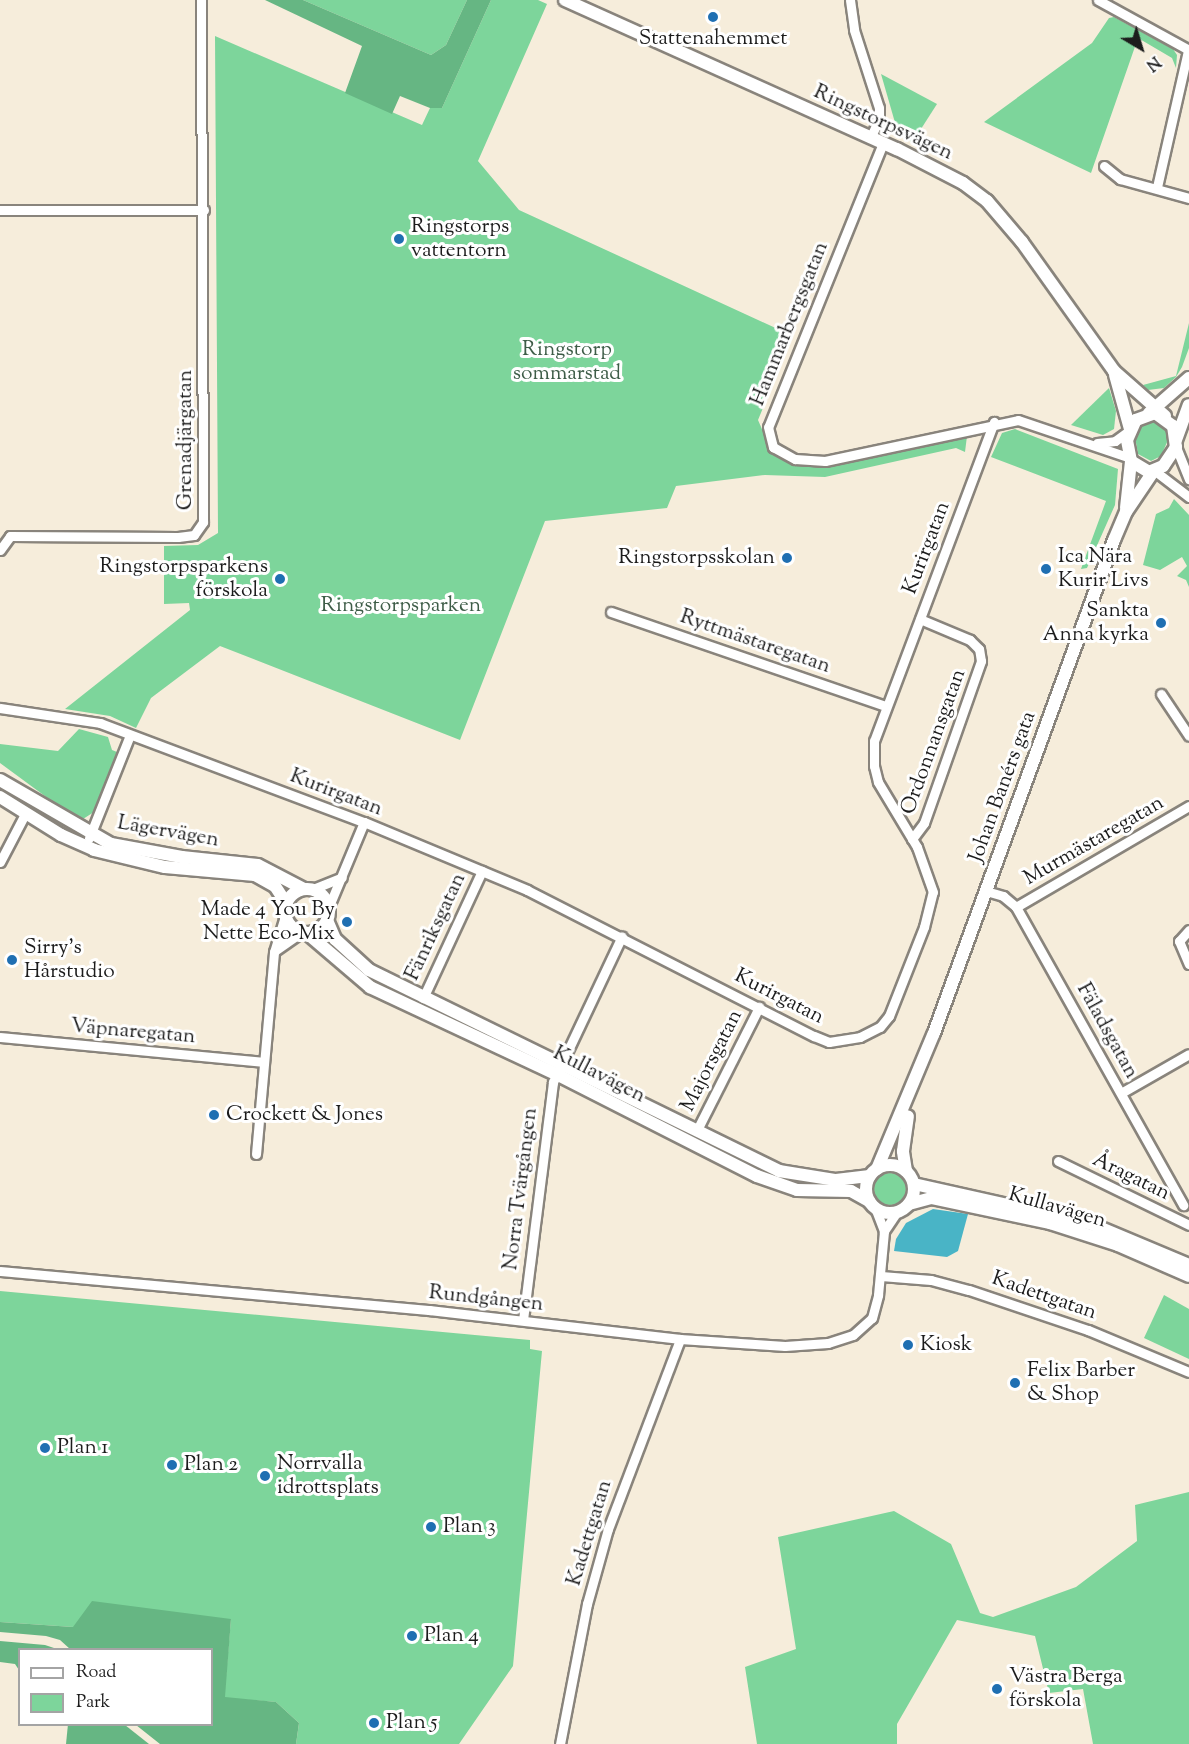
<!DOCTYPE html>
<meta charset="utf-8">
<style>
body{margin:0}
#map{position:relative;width:1189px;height:1744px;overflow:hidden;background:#f6eddb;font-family:"Sorts Mill Goudy",serif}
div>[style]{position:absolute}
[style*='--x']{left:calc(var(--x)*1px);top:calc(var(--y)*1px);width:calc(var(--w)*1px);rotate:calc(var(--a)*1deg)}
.green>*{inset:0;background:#7dd59b}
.round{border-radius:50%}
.forest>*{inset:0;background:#66b683}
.water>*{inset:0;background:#49b4c6}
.roads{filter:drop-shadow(2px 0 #89847c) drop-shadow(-2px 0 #89847c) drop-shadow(0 2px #89847c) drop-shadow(0 -2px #89847c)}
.minor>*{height:9px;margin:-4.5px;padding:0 4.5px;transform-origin:4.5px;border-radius:4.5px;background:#fff}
.tertiary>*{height:12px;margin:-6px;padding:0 6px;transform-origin:6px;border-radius:6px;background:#fff}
.tertiary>.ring{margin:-6px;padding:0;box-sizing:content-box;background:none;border:12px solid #fff;border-radius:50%}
.dots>*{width:16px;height:16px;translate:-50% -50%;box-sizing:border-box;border:3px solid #fff;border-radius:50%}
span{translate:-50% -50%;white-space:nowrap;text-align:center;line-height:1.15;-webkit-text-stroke:6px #fff;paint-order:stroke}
.poi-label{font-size:21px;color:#1c1c1c}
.left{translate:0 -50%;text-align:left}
.right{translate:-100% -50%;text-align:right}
.street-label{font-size:21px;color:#1c1c1c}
.park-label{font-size:21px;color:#3e5d48}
.legend{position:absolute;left:18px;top:1648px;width:195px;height:78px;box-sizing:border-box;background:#fff;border:2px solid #a4a4a4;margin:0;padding:8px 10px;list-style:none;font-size:18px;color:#1c1c1c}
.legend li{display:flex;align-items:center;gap:12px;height:30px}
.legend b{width:30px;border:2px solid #a4a4a4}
.north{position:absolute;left:1111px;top:18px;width:60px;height:60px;-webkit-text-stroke:4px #fff;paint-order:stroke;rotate:142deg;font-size:16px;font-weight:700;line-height:24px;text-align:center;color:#1c1c1c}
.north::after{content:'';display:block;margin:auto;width:21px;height:27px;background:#1c1c1c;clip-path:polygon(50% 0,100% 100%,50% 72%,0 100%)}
</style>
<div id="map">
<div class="green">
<div style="clip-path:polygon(303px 0,467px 0,446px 45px,431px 55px)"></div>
<div style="clip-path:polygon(491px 0,538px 0,547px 4px,478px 161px,519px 210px,793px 336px,758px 420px,771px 450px,790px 461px,806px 463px,961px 432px,967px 436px,965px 452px,956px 448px,825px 477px,765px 475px,676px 486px,667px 508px,545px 521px,460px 740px,220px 646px,151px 698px,136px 728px,110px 716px,65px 709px,190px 610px,189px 603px,164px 604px,164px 546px,198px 545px,218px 533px,215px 36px,422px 125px,430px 108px,442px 108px)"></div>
<div style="clip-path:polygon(1114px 17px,1173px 49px,1177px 55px,1176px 68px,1172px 58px,1138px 38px,1091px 173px,984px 122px,1092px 43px,1109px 18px)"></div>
<div style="clip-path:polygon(881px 74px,937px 104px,912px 143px,896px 126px)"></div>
<div style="clip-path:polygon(1189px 323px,1189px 348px,1182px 367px,1176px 377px,1164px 388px,1148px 390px,1143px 385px,1176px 376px)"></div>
<div style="clip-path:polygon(1109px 388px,1116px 411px,1114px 429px,1103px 435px,1071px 425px)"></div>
<div style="clip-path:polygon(1155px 420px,1166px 428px,1168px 440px,1161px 456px,1151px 461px,1138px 454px,1135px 437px,1145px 422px)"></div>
<div style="clip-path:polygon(1015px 429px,1118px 469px,1115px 505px,1087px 568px,1081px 569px,1106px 501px,991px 457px,1002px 433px)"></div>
<div style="clip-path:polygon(1174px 499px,1189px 515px,1189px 587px,1186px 580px,1177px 576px,1187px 566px,1182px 557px,1160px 570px,1143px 565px,1156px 514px,1169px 508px)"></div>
<div style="clip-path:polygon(79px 729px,108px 737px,112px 750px,117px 752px,94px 812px,83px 819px,72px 816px,0 763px,0 744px,58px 751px)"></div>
<div class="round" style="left:874px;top:1173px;width:32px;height:32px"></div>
<div style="clip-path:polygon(0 1291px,530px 1340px,530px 1349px,542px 1351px,513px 1666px,459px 1744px,296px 1744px,299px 1723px,276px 1702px,224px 1698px,231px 1619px,73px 1627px,0 1622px)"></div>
<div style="clip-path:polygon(1164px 1295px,1189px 1309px,1189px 1359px,1144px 1338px)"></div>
<div style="clip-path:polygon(1189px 1492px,1189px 1744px,1093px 1744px,1083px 1689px,1049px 1693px,1035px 1636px,957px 1620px,897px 1724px,897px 1744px,757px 1744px,745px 1667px,796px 1649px,778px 1537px,894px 1511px,951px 1544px,980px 1613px,993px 1617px,1076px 1587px,1137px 1541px,1135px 1505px)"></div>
</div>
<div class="forest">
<div style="clip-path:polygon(265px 0,303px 0,431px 55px,446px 45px,467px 0,491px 0,442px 108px,430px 108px,400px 96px,392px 114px,345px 93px,362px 46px)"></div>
<div style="clip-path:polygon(92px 1601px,231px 1619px,225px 1697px,276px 1702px,299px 1723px,296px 1744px,160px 1744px,136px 1725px,212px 1724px,212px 1650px,70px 1649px,60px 1640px,46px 1636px,0 1632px,0 1622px,73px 1627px)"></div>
<div style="clip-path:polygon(0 1641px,45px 1645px,57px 1649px,20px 1650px,19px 1670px,15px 1664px,0 1662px)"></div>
<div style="clip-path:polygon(68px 1724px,125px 1725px,149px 1744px,66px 1744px)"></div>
</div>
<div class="water">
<div style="clip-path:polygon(933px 1209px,968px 1214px,958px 1251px,947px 1257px,894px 1251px,896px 1239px,906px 1223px)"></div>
</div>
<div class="roads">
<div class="minor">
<div style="--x:850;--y:0;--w:30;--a:82"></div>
<div style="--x:854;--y:30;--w:82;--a:72.2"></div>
<div style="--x:879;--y:108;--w:11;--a:90"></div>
<div style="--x:879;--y:119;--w:21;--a:115"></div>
<div style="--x:1098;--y:0;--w:104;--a:28.8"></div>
<div style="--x:883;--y:143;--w:306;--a:112"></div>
<div style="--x:768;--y:427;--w:21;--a:76"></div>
<div style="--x:773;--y:447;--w:25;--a:29"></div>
<div style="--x:795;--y:459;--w:30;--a:4"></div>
<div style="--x:825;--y:461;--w:197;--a:-12"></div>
<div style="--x:1018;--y:420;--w:118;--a:18.7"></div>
<div style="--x:1104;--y:166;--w:21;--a:39"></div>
<div style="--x:1120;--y:179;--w:72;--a:15.4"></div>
<div style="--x:1157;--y:187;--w:140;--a:-77.2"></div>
<div style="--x:0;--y:210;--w:204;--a:0"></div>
<div style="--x:1097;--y:443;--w:18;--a:-6"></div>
<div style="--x:1115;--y:441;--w:17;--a:-36"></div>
<div style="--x:1176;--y:447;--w:35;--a:68"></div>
<div style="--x:1155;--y:471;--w:43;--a:37.4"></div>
<div style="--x:0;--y:550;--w:17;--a:-54"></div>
<div style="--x:10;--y:536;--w:168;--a:0.3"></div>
<div style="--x:178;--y:537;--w:16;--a:-7"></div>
<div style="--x:194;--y:535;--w:16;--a:-55"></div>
<div style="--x:203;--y:522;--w:522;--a:-90.22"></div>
<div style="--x:611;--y:612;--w:291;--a:18.9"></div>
<div style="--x:1161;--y:694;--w:50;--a:56.3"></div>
<div style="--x:0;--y:708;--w:101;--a:8.5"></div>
<div style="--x:100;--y:723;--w:282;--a:20.6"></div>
<div style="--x:364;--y:822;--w:177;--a:22.6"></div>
<div style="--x:527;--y:890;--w:322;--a:27"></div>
<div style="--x:814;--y:1036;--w:16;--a:22"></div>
<div style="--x:829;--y:1042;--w:31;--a:-9"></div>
<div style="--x:860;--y:1037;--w:22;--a:-27"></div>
<div style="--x:880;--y:1027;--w:14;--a:-51"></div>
<div style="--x:889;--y:1016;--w:96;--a:-68.5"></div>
<div style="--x:924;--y:927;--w:36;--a:-76"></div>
<div style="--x:933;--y:892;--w:48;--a:-109.6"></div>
<div style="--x:917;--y:847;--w:76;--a:-121"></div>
<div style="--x:878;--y:782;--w:16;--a:-104"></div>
<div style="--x:874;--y:766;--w:25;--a:-90"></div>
<div style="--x:874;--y:741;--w:341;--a:-69.4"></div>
<div style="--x:89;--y:838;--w:111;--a:-68.3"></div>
<div style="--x:912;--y:839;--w:20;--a:-53"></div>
<div style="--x:924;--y:823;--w:172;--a:-70.6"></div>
<div style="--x:981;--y:661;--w:12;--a:-99"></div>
<div style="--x:979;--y:649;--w:13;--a:-135"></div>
<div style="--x:970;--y:640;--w:54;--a:-157.2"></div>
<div style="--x:0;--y:862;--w:56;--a:-62.5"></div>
<div style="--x:313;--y:889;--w:31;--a:-22"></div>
<div style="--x:986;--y:891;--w:18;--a:16"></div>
<div style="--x:1003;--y:896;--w:17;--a:40"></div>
<div style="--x:1016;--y:907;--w:342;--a:60.7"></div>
<div style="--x:329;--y:906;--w:91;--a:-67.4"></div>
<div style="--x:1016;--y:907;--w:200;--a:-30.3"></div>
<div style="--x:1189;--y:930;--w:15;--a:132"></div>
<div style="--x:1179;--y:941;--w:25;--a:67"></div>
<div style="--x:276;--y:950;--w:29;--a:-35"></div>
<div style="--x:423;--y:998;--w:140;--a:-65.1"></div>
<div style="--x:0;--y:1037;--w:264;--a:5.4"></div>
<div style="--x:1121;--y:1093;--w:78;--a:-29.8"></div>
<div style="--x:697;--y:1130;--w:138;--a:-63.2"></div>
<div style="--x:256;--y:1154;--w:203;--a:-84.9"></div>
<div style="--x:274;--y:952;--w:39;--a:-73"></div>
<div style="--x:1058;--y:1161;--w:146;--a:26"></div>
<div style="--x:884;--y:1231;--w:23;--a:-56"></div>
<div style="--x:0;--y:1271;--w:431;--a:5.2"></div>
<div style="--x:429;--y:1310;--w:253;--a:6.6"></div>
<div style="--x:680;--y:1339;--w:105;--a:3.8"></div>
<div style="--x:785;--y:1346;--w:43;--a:-4"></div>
<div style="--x:828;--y:1343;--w:26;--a:-18"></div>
<div style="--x:853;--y:1335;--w:25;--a:-42"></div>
<div style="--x:872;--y:1318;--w:24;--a:-75"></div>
<div style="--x:878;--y:1295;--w:64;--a:-84.6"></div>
<div style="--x:884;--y:1231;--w:25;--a:-111"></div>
<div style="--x:881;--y:1276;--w:50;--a:4.6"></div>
<div style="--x:931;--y:1280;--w:39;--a:15"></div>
<div style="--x:969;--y:1290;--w:126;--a:18.6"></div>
<div style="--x:1088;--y:1330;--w:109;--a:22.6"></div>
<div style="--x:523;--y:1320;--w:240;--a:-82.8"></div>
<div style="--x:553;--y:1082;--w:161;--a:-64.7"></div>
<div style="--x:560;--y:1744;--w:143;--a:-79.1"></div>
<div style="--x:587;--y:1604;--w:78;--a:-74.4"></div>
<div style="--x:608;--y:1529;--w:203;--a:-69.2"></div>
</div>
<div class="tertiary">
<div style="--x:565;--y:0;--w:364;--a:24.2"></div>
<div style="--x:897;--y:149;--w:74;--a:27.3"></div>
<div style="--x:963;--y:183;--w:30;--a:37"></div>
<div style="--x:987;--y:201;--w:54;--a:49.5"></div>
<div style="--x:1022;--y:242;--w:158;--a:54.5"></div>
<div style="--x:1114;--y:371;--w:68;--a:41.4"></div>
<div style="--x:1115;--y:375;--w:56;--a:74.5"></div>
<div style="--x:1149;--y:413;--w:53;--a:-41.2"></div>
<div style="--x:1155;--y:413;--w:22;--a:36"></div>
<div style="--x:1173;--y:426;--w:21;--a:82"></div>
<div style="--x:1176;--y:447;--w:23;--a:124"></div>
<div style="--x:1163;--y:466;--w:15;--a:157"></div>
<div style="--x:1149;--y:472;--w:21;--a:-149"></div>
<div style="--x:1131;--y:461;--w:21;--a:-101"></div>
<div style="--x:1127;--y:440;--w:22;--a:-66"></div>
<div style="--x:1136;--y:420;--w:20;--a:-20"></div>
<div style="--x:1176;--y:440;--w:37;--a:-70"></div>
<div style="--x:1126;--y:508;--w:47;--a:-83.9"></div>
<div style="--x:0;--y:780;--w:128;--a:30"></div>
<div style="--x:111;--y:844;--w:72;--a:10.4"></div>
<div style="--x:182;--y:857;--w:76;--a:6"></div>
<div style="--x:258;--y:865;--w:52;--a:27.6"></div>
<div style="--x:0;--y:797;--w:72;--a:31.9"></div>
<div style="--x:61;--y:835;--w:36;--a:24"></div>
<div style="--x:94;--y:850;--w:73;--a:13.5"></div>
<div style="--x:165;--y:867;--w:90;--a:5.1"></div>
<div style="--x:255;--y:875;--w:23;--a:29"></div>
<div style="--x:275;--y:886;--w:20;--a:57"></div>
<div class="ring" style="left:285px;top:889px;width:32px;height:32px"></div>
<div style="--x:327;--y:920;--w:21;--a:67"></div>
<div style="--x:335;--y:939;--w:46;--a:42.4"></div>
<div style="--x:369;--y:970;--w:457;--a:26.1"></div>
<div style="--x:779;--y:1171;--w:58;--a:9"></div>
<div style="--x:836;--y:1180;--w:34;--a:-7"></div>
<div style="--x:308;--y:934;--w:82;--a:40.5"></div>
<div style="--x:370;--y:987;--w:205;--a:25.1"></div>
<div style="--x:556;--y:1074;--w:225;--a:26.9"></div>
<div style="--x:757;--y:1176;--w:42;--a:19.3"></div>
<div style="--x:797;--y:1190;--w:54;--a:1.1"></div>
<div style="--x:851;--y:1191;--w:21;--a:29"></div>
<div class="ring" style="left:866px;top:1165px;width:36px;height:36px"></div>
<div style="--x:877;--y:1169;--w:147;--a:-67.3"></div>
<div style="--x:934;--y:1033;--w:525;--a:-69.94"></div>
<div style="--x:1114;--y:540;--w:30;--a:-67"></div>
<div style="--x:1126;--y:512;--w:48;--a:-56"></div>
<div style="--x:906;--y:1171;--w:20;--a:-99"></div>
<div style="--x:903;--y:1151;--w:35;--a:-82"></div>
<div style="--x:914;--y:1184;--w:179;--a:12.6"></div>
<div style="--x:1089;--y:1223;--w:108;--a:22.8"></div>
<div style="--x:909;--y:1204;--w:23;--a:-15"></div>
<div style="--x:931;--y:1198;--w:122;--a:11.9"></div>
<div style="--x:1050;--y:1223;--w:71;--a:17.9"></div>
<div style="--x:1118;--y:1245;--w:77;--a:23.6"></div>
</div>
</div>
<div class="dots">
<div style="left:713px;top:17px;background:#1f6fb2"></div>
<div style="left:399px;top:239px;background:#1f6fb2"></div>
<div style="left:787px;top:558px;background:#1f6fb2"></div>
<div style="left:1046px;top:569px;background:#1f6fb2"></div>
<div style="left:280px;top:579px;background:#1f6fb2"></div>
<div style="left:1161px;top:623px;background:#1f6fb2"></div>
<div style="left:347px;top:922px;background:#1f6fb2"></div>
<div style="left:12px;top:960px;background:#1f6fb2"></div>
<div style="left:214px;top:1115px;background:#1f6fb2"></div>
<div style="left:908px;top:1345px;background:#1f6fb2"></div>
<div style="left:1015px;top:1383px;background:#1f6fb2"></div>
<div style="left:45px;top:1448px;background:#1f6fb2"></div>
<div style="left:172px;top:1465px;background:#1f6fb2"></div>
<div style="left:265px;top:1476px;background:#1f6fb2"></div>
<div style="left:431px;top:1527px;background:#1f6fb2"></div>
<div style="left:412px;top:1636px;background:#1f6fb2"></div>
<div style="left:997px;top:1689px;background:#1f6fb2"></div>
<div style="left:374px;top:1723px;background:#1f6fb2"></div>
</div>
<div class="poi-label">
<span style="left:713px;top:39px">Stattenahemmet</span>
<span class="left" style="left:411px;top:239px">Ringstorps<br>vattentorn</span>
<span class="left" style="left:1058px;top:569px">Ica Nära<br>Kurir Livs</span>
<span class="right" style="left:775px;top:558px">Ringstorpsskolan</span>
<span class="right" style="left:268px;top:579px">Ringstorpsparkens<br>förskola</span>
<span class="right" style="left:1149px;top:623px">Sankta<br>Anna kyrka</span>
<span class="right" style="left:335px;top:922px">Made 4 You By<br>Nette Eco-Mix</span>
<span class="left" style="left:24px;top:960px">Sirry's<br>Hårstudio</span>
<span class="left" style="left:226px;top:1115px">Crockett &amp; Jones</span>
<span class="left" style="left:920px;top:1345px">Kiosk</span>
<span class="left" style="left:1027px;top:1383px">Felix Barber<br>&amp; Shop</span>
<span class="left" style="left:57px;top:1448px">Plan 1</span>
<span class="left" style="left:277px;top:1476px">Norrvalla<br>idrottsplats</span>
<span class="left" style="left:184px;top:1465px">Plan 2</span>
<span class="left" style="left:443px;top:1527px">Plan 3</span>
<span class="left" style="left:424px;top:1636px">Plan 4</span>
<span class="left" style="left:1009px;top:1689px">Västra Berga<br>förskola</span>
<span class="left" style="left:386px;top:1723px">Plan 5</span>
</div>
<div class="street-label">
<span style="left:883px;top:123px;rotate:25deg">Ringstorpsvägen</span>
<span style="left:790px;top:324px;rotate:-68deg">Hammarbergsgatan</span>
<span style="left:186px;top:440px;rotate:-90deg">Grenadjärgatan</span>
<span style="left:927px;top:548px;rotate:-69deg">Kurirgatan</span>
<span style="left:755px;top:642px;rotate:19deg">Ryttmästaregatan</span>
<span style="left:934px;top:742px;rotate:-70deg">Ordonnansgatan</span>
<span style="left:1003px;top:787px;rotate:-70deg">Johan Banérs gata</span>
<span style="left:336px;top:793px;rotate:21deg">Kurirgatan</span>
<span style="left:168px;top:832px;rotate:10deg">Lägervägen</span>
<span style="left:1094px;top:841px;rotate:-30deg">Murmästaregatan</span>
<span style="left:436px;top:927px;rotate:-65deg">Fänriksgatan</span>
<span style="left:779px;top:997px;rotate:27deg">Kurirgatan</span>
<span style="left:1107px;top:1031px;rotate:61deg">Fäladsgatan</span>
<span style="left:133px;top:1032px;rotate:5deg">Väpnaregatan</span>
<span style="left:712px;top:1061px;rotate:-63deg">Majorsgatan</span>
<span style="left:599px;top:1075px;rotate:27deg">Kullavägen</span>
<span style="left:1131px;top:1177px;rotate:26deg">Åragatan</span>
<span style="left:521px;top:1189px;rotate:-83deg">Norra Tvärgången</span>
<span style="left:1057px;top:1208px;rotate:16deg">Kullavägen</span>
<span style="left:1044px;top:1296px;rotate:19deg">Kadettgatan</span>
<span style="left:486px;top:1299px;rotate:6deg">Rundgången</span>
<span style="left:590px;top:1533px;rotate:-73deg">Kadettgatan</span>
</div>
<div class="park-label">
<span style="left:567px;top:362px">Ringstorp<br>sommarstad</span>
<span style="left:401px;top:606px">Ringstorpsparken</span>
</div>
<ul class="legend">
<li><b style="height:8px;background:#fff"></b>Road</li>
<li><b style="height:16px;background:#7dd59b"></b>Park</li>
</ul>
<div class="north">N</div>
</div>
